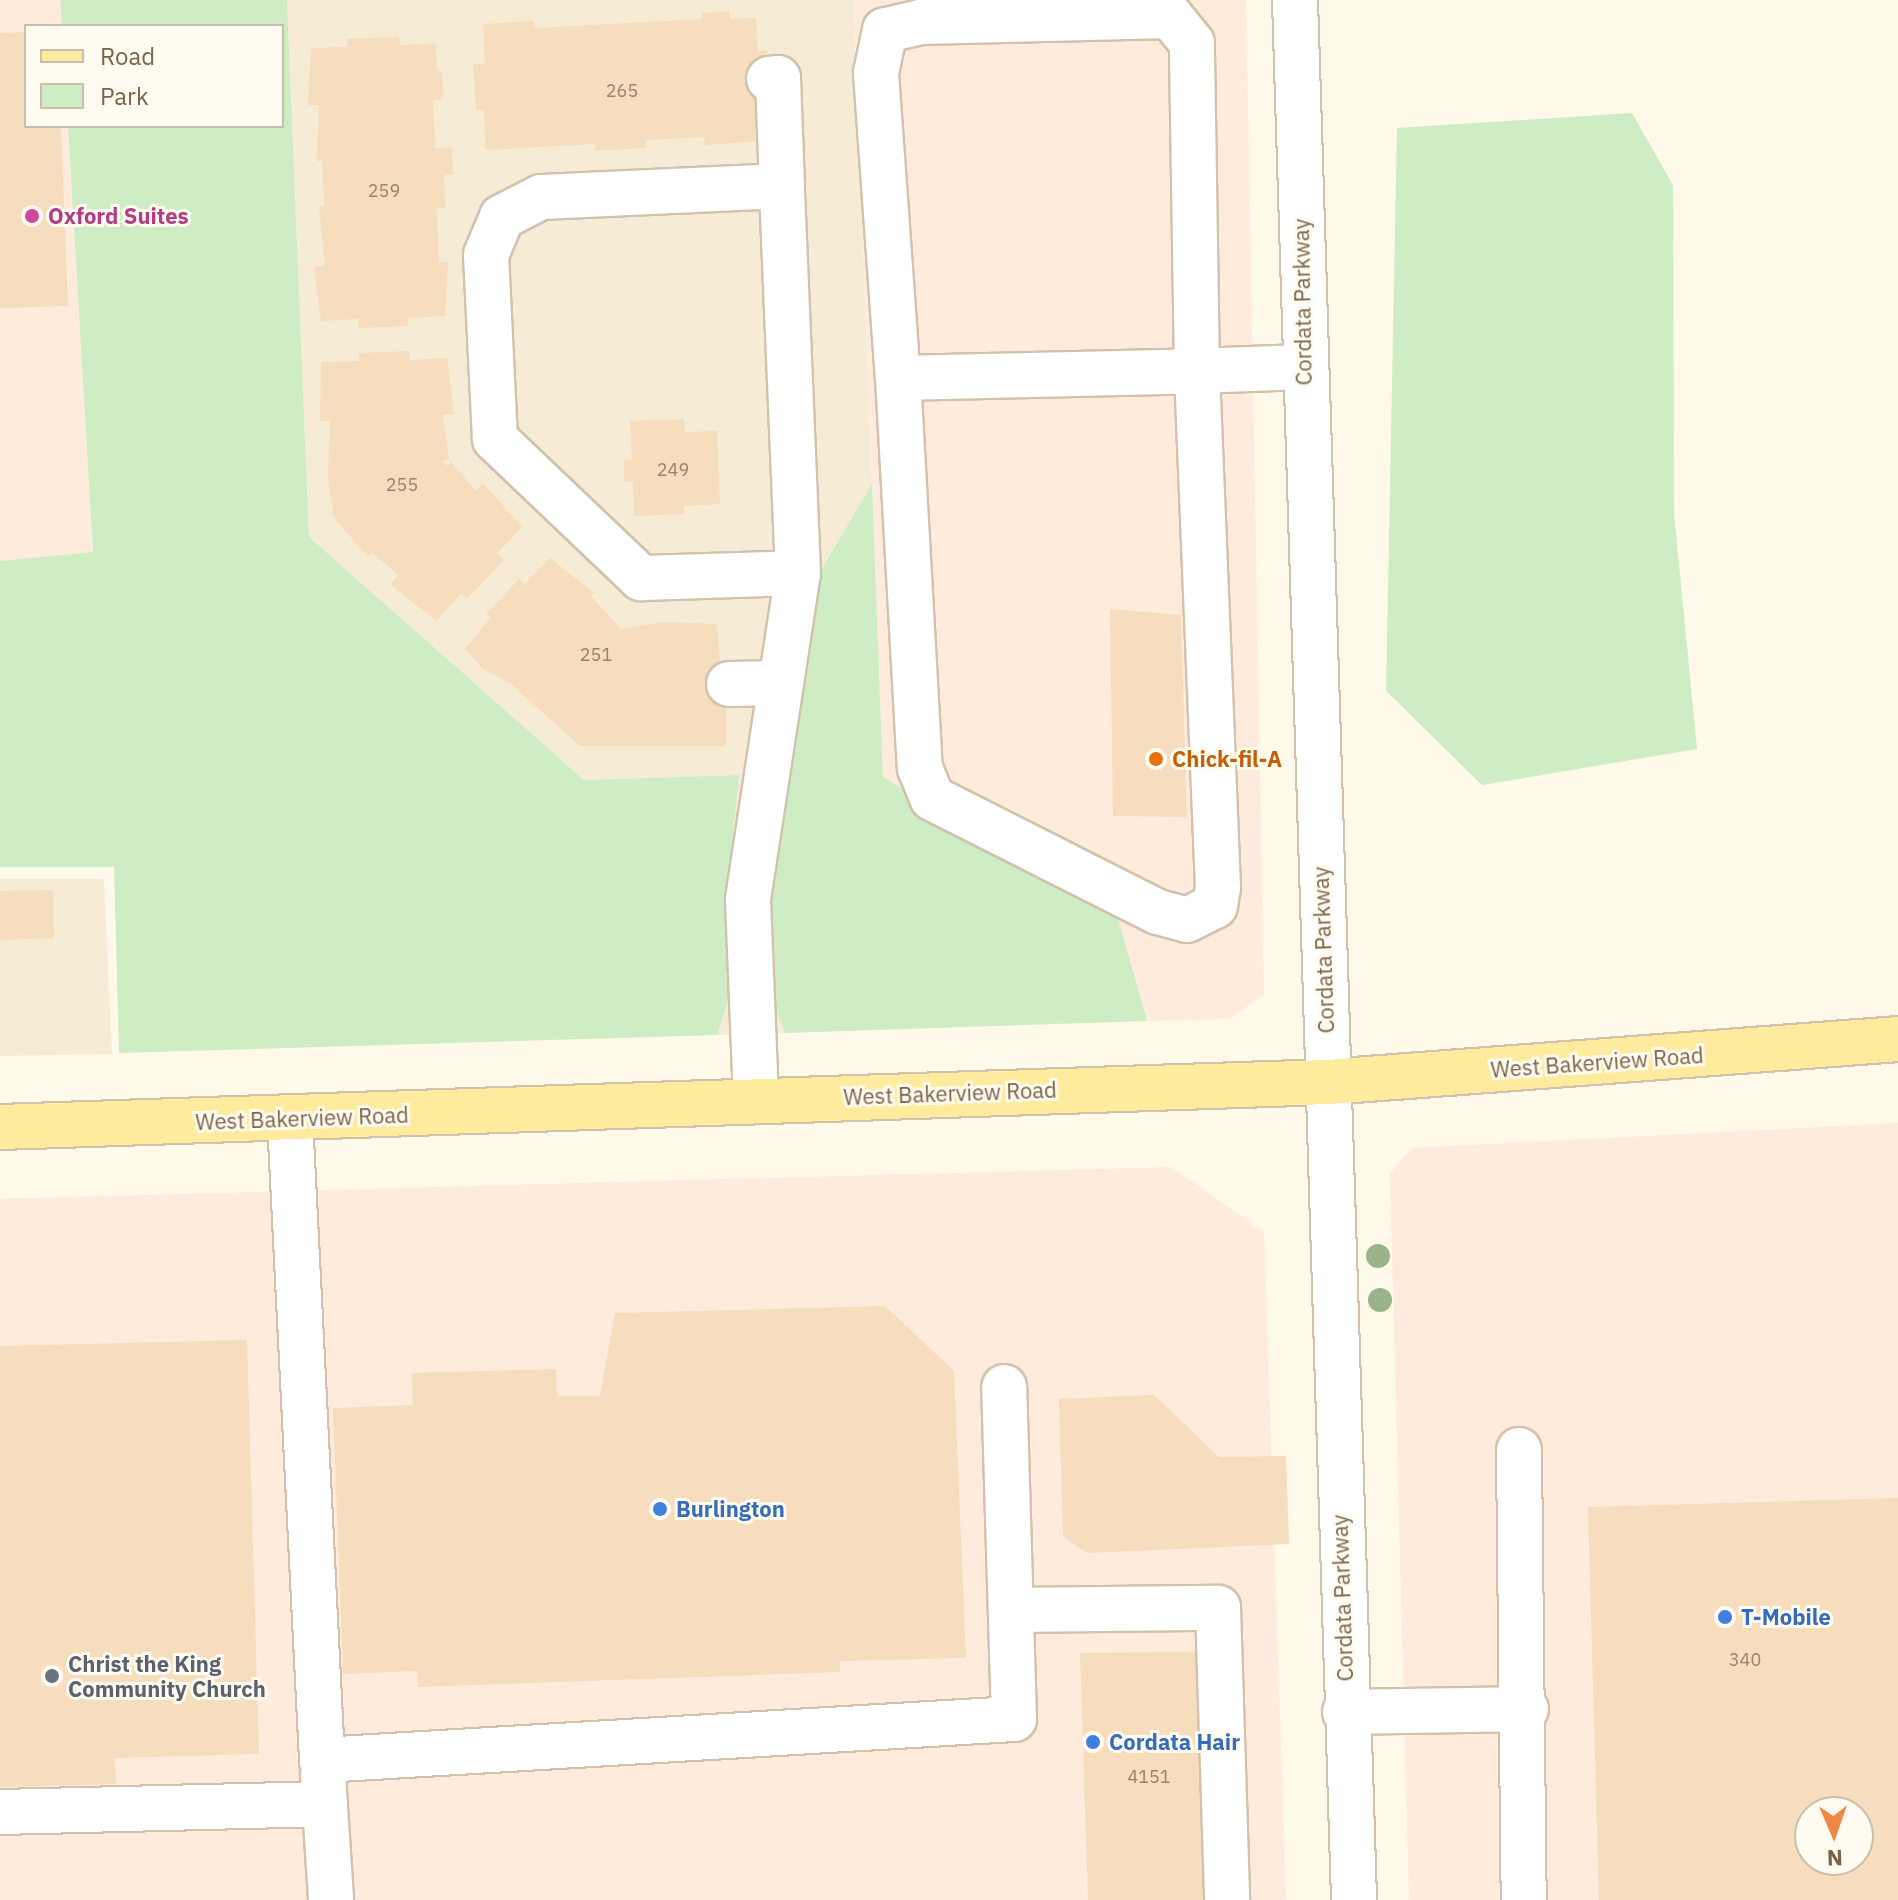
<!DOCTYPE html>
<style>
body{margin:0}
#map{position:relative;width:1898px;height:1900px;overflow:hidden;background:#fef9e8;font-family:"IBM Plex Sans",sans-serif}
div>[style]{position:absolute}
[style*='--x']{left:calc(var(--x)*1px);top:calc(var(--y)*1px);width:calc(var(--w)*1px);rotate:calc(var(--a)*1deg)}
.residential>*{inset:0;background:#f6ecd5}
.commercial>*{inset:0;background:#ffebdb}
.green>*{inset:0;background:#ceedc4}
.building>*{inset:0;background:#f5ddbd}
.roads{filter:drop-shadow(2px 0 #d2c2ac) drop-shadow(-2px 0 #d2c2ac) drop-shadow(0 2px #d2c2ac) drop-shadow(0 -2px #d2c2ac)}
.minor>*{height:44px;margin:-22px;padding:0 22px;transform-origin:22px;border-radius:22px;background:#fff}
.major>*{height:44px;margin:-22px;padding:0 22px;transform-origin:22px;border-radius:22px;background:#ffeb9e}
.trees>*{width:24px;height:24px;margin:-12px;border-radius:50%;background:#99b48a}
.dots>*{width:22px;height:22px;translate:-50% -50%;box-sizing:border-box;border:4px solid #fffbf0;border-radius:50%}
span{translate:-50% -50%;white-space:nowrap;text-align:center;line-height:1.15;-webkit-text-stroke:6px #fffbf0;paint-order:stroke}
.number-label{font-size:18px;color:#9a8266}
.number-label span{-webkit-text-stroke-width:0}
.hotel-label{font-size:22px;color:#b23c85;font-weight:700}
.left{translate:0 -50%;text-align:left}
.street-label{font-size:22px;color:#7b6349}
.food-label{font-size:22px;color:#c56008;font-weight:700}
.shop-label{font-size:22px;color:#366cbe;font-weight:700}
.worship-label{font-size:22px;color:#5b616d;font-weight:700}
.legend{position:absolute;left:24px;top:24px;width:260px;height:104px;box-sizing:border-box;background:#fffbf0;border:2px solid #cabead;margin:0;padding:10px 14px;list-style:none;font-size:24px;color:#7b6349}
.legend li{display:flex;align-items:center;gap:16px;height:40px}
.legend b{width:40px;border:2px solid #cabead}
.north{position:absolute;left:1794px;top:1796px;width:80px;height:80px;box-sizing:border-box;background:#fffbf0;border:2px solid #cabead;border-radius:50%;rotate:178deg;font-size:22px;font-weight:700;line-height:32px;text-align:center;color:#7b6349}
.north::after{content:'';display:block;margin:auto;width:28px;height:36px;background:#f08745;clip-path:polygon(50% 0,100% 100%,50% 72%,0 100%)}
</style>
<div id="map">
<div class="residential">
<div style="clip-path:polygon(287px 0,854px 0,872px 484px,817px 577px,771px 998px,785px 1033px,717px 1035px,729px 997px,728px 880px,738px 775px,584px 780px,309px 537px)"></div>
<div style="clip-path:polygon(0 879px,104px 879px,112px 1054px,0 1056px)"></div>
</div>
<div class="commercial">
<div style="clip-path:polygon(0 0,60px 0,62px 26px,26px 26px,26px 126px,68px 126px,93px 553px,0 561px)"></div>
<div style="clip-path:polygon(854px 0,1246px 0,1264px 994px,1230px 1019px,1147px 1021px,1117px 914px,883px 777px)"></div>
<div style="clip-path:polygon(evenodd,1898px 1123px,1898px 1900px,1409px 1900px,1390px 1174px,1412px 1148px,1898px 1123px,1810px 1812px,1858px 1812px,1858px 1860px,1810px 1860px,1810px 1812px)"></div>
<div style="clip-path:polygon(1171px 1167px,1264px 1232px,1286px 1900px,0 1900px,0 1199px)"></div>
</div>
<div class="green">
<div style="clip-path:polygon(60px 0,287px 0,309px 537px,584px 780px,739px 775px,728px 880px,729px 998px,717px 1035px,119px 1053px,114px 867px,0 867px,0 561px,93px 552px,68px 126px,282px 126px,282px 26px,62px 26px)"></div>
<div style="clip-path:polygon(1632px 113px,1673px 185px,1674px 513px,1697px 749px,1482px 785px,1386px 691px,1397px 128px)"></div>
<div style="clip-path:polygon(872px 484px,883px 777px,1117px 914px,1147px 1021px,785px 1033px,771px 998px,772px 881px,817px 577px)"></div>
</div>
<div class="building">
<div style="clip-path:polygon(729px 11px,730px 19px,756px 17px,758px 51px,767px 51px,770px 103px,762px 141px,705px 145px,704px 137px,646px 140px,647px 148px,595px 151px,595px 144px,486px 150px,484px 110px,476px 110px,473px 64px,485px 64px,483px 24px,534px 21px,535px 28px,703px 19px,702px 13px)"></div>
<div style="clip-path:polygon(26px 32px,26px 126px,61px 126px,68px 306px,0 308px,0 33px)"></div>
<div style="clip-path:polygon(399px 37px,400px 45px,436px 44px,437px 71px,442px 71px,443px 99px,433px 100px,435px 148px,452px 148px,453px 175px,444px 175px,446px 208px,437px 208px,439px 262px,448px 262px,445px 316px,408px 318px,408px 326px,359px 328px,358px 319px,321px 321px,314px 266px,325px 266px,319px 206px,324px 206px,322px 161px,317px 161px,319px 105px,308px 105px,311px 48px,347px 47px,347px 39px)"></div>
<div style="clip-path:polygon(409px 351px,410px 360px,447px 358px,454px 414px,443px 415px,449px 460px,442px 460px,447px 466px,451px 462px,476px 491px,483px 483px,522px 527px,497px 554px,504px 560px,467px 599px,461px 594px,436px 621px,390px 584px,398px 575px,372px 552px,368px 557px,334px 518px,328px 479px,330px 421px,320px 421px,321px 362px,359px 361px,359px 353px)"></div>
<div style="clip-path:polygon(684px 419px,685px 432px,717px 431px,720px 504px,684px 506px,684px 514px,634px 516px,633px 481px,624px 482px,624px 460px,632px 459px,630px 421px)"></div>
<div style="clip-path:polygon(550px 558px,594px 593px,591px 596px,621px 629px,663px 622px,717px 624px,720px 662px,727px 662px,726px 746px,580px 746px,511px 684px,483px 669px,465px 649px,491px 617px,486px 614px,519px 579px,525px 584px)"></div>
<div style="clip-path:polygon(1110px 609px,1181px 615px,1187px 817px,1113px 816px)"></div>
<div style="clip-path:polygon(53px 890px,54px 938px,0 940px,0 891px)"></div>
<div style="clip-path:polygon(885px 1306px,954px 1371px,966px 1658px,840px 1661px,840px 1672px,418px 1687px,417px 1671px,343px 1674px,333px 1408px,413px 1405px,412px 1373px,556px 1369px,557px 1396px,600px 1396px,615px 1313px)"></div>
<div style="clip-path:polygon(247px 1340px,259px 1754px,115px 1758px,116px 1784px,0 1787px,0 1346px)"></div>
<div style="clip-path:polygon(1154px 1395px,1219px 1457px,1286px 1456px,1289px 1544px,1087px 1553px,1063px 1536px,1059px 1399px)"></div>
<div style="clip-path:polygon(evenodd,1898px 1498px,1898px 1900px,1599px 1900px,1588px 1507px,1898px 1498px,1810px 1812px,1858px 1812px,1858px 1860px,1810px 1860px,1810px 1812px)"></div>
<div style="clip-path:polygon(1210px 1652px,1217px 1900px,1088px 1900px,1080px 1653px)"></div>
</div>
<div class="roads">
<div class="minor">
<div style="--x:1295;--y:0;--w:1901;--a:88.22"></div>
<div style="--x:769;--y:79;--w:9;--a:-6"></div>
<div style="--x:778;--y:78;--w:108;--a:87.9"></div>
<div style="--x:898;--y:378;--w:391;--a:86.8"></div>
<div style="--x:920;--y:768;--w:32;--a:68"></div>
<div style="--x:932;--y:798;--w:253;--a:26.8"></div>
<div style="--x:1158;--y:912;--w:30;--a:15"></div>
<div style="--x:1187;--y:920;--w:31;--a:-27"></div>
<div style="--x:1215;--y:906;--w:18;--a:-81"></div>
<div style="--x:1218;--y:888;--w:517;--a:-92.33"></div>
<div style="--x:1197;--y:371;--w:328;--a:-90.9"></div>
<div style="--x:1192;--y:43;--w:35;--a:-129"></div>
<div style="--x:1170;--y:16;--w:249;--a:178.6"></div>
<div style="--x:921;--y:22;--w:37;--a:167"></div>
<div style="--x:885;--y:30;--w:44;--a:101.8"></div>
<div style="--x:876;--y:73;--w:306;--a:85.9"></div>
<div style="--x:898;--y:378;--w:299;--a:-1.3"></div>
<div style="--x:1197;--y:371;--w:106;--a:-2.2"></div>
<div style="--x:729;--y:684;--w:52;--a:-1.1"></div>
<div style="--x:756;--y:1099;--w:200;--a:-92.3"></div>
<div style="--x:748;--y:899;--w:330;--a:-81.3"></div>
<div style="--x:798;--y:573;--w:387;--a:-92.4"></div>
<div style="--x:782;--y:186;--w:241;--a:177.4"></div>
<div style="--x:541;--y:197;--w:44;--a:152.9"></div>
<div style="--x:502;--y:217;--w:41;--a:112.8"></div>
<div style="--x:486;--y:255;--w:184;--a:87.2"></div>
<div style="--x:495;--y:439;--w:202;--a:43.6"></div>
<div style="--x:641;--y:578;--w:157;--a:-1.8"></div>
<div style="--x:290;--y:1119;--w:642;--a:87.14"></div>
<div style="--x:322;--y:1760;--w:693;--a:-3.39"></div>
<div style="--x:1014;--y:1719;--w:332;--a:-91.7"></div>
<div style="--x:1519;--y:1450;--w:450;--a:89.4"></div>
<div style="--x:1011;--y:1610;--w:207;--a:-0.6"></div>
<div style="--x:1218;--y:1608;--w:292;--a:88.2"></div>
<div style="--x:1345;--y:1712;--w:181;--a:-0.9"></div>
<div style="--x:323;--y:1775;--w:125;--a:86.3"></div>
<div style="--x:0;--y:1812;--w:325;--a:-1.4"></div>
</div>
<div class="major">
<div style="--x:0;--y:1127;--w:1329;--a:-1.94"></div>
<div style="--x:1328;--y:1082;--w:572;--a:-4.31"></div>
</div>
</div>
<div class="trees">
<div style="left:1378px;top:1256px"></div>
<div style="left:1380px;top:1300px"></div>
</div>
<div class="dots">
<div style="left:32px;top:216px;background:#d1479c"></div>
<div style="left:1156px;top:759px;background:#e8710a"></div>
<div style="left:660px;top:1509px;background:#3f7fe0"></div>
<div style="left:1725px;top:1617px;background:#3f7fe0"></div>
<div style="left:52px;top:1676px;background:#6b7280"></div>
<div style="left:1093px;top:1742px;background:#3f7fe0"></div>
</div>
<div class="number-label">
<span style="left:622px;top:91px">265</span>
<span style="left:384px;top:191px">259</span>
<span style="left:673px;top:470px">249</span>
<span style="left:402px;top:485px">255</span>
<span style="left:596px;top:655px">251</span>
<span style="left:1745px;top:1660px">340</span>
<span style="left:1149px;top:1777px">4151</span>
</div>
<div class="hotel-label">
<span class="left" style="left:48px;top:216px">Oxford Suites</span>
</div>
<div class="street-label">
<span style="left:1302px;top:302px;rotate:-91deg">Cordata Parkway</span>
<span style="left:1323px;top:950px;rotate:-92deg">Cordata Parkway</span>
<span style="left:1597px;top:1062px;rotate:-4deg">West Bakerview Road</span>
<span style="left:950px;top:1093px;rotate:-2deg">West Bakerview Road</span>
<span style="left:302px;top:1118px;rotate:-2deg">West Bakerview Road</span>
<span style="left:1342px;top:1598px;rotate:-92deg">Cordata Parkway</span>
</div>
<div class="food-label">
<span class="left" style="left:1172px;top:759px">Chick-fil-A</span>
</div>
<div class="shop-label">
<span class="left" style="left:676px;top:1509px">Burlington</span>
<span class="left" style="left:1741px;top:1617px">T-Mobile</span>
<span class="left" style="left:1109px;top:1742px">Cordata Hair</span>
</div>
<div class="worship-label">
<span class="left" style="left:68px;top:1676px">Christ the King<br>Community Church</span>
</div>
<ul class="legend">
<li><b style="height:10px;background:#ffeb9e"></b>Road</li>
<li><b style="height:22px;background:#ceedc4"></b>Park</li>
</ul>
<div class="north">N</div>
</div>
